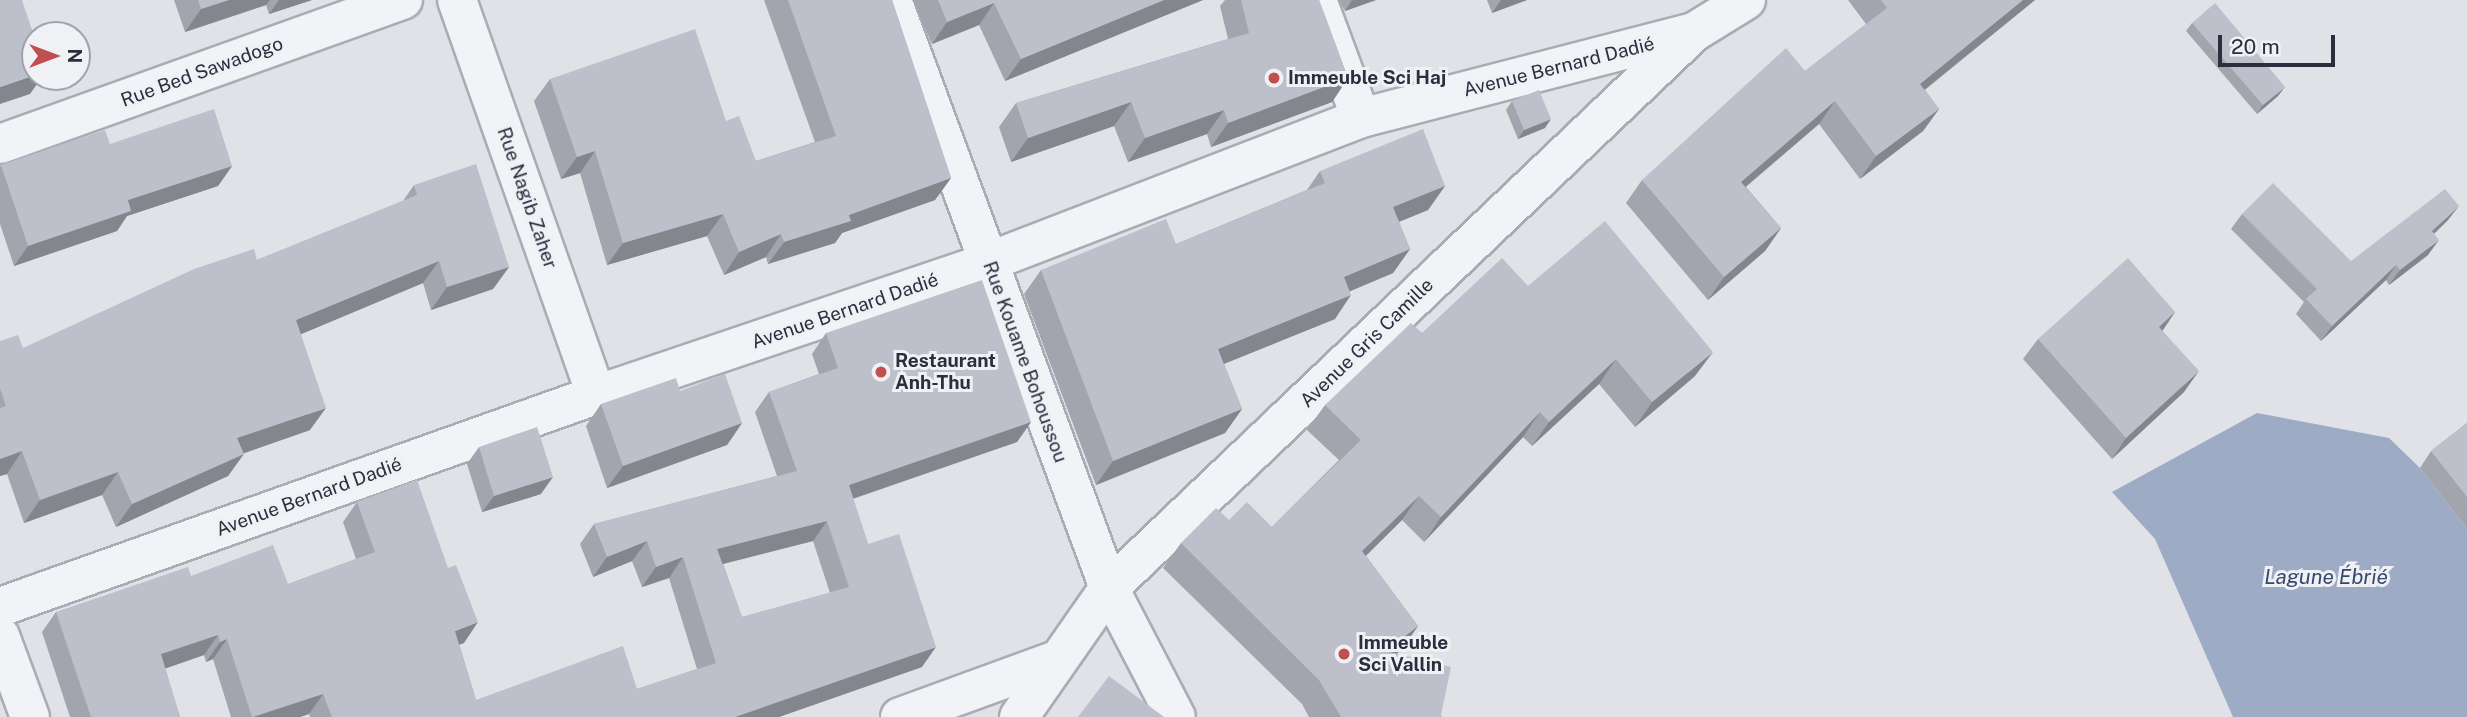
<!DOCTYPE html>
<meta charset="utf-8">
<style>
body{margin:0}
#map{position:relative;width:2467px;height:717px;overflow:hidden;background:#e0e2e7;font-family:"Public Sans",sans-serif}
div>[style]{position:absolute}
[style*='--x']{left:calc(var(--x)*1px);top:calc(var(--y)*1px);width:calc(var(--w)*1px);rotate:calc(var(--a)*1deg)}
.water>*{inset:0;background:#9eabc5}
.roads{filter:drop-shadow(2px 0 #a9acb4) drop-shadow(-2px 0 #a9acb4) drop-shadow(0 2px #a9acb4) drop-shadow(0 -2px #a9acb4)}
.minor>*{height:38px;margin:-19px;padding:0 19px;transform-origin:19px;border-radius:19px;background:#f2f3f6}
.wall>*{inset:0;background:#a3a5ae}
.shaded-wall>*{inset:0;background:#84868d}
.building>*{inset:0;background:#bdc0ca}
.dots>*{width:19px;height:19px;translate:-50% -50%;box-sizing:border-box;border:4px solid #eff1f5;border-radius:50%}
span{translate:-50% -50%;white-space:nowrap;text-align:center;line-height:1.15;-webkit-text-stroke:6px #eff1f5;paint-order:stroke}
.street-label{font-size:19px;color:#2a2e3d}
.poi-label{font-size:19px;color:#2a2e3d;font-weight:700}
.left{translate:0 -50%;text-align:left}
.water-label{font-size:21px;color:#37486e;font-style:italic}
.north{position:absolute;left:21px;top:21px;width:70px;height:70px;box-sizing:border-box;background:#eff1f5;border:2px solid #a0a3ab;border-radius:50%;rotate:90deg;font-size:19px;font-weight:700;line-height:28px;text-align:center;color:#2a2e3d}
.north::after{content:'';display:block;margin:auto;width:24px;height:32px;background:#c24f50;clip-path:polygon(50% 0,100% 100%,50% 72%,0 100%)}
.scale{position:absolute;left:2218px;top:35px;width:117px;height:32px;box-sizing:border-box;border:4px solid #2a2e3d;border-top:0;padding-left:9px;font-size:21px;line-height:24px;white-space:nowrap;color:#2a2e3d;-webkit-text-stroke:5px #eff1f5;paint-order:stroke}
</style>
<div id="map">
<div class="water">
<div style="clip-path:polygon(2257px 413px,2389px 438px,2420px 468px,2467px 529px,2467px 717px,2233px 717px,2155px 539px,2112px 492px)"></div>
</div>
<div class="roads">
<div class="minor">
<div style="--x:457;--y:0;--w:419;--a:70.6"></div>
<div style="--x:892;--y:0;--w:627;--a:69.74"></div>
<div style="--x:1109;--y:588;--w:145;--a:62.6"></div>
<div style="--x:1317;--y:0;--w:126;--a:69.6"></div>
<div style="--x:0;--y:144;--w:428;--a:-19.7"></div>
<div style="--x:0;--y:607;--w:633;--a:-19.58"></div>
<div style="--x:596;--y:395;--w:414;--a:-18.7"></div>
<div style="--x:988;--y:262;--w:400;--a:-21.1"></div>
<div style="--x:1361;--y:118;--w:344;--a:-14.5"></div>
<div style="--x:0;--y:636;--w:86;--a:69.7"></div>
<div style="--x:900;--y:717;--w:164;--a:-20"></div>
<div style="--x:1019;--y:717;--w:157;--a:-55.1"></div>
<div style="--x:1109;--y:588;--w:807;--a:-43.54"></div>
<div style="--x:1694;--y:32;--w:61;--a:-31.6"></div>
</div>
</div>
<div class="wall">
<div style="clip-path:polygon(174px 0,312px 0,269px 14px,266px 5px,185px 32px)"></div>
<div style="clip-path:polygon(764px 0,892px 0,951px 178px,935px 200px,842px 233px,835px 243px,768px 264px,766px 257px,724px 275px,707px 236px,607px 265px,580px 173px,561px 179px,534px 101px,550px 79px,726px 121px,756px 161px,815px 142px)"></div>
<div style="clip-path:polygon(913px 0,1203px 0,1005px 81px,979px 25px,932px 44px)"></div>
<div style="clip-path:polygon(1225px 0,1319px 0,1348px 78px,1332px 102px,1211px 147px,1207px 134px,1128px 162px,1114px 126px,1011px 162px,999px 127px,1016px 103px,1228px 39px,1220px 6px)"></div>
<div style="clip-path:polygon(1339px 0,1376px 0,1345px 11px)"></div>
<div style="clip-path:polygon(1487px 0,1527px 0,1492px 13px)"></div>
<div style="clip-path:polygon(1848px 0,2035px 0,1925px 90px,1939px 109px,1923px 131px,1860px 179px,1819px 124px,1746px 187px,1781px 228px,1765px 251px,1708px 300px,1626px 203px,1642px 180px,1805px 71px,1866px 24px)"></div>
<div style="clip-path:polygon(2192px 23px,2278px 96px,2257px 114px,2186px 31px)"></div>
<div style="clip-path:polygon(1512px 101px,1545px 128px,1518px 139px,1506px 110px)"></div>
<div style="clip-path:polygon(110px 144px,232px 166px,218px 186px,127px 216px,117px 231px,14px 266px,0 224px,0 167px,1px 165px)"></div>
<div style="clip-path:polygon(1320px 171px,1445px 186px,1428px 210px,1399px 222px,1410px 249px,1393px 273px,1350px 291px,1335px 319px,1224px 364px,1242px 409px,1225px 433px,1096px 485px,1024px 294px,1041px 270px,1176px 244px,1307px 190px)"></div>
<div style="clip-path:polygon(414px 185px,509px 267px,493px 289px,431px 310px,423px 283px,301px 334px,310px 430px,244px 453px,228px 476px,116px 527px,102px 495px,24px 523px,7px 474px,0 476px,0 341px,23px 348px,257px 260px,403px 201px)"></div>
<div style="clip-path:polygon(2242px 214px,2351px 261px,2448px 220px,2434px 234px,2428px 255px,2389px 285px,2386px 280px,2321px 341px,2296px 314px,2304px 302px,2231px 229px)"></div>
<div style="clip-path:polygon(1528px 286px,1695px 376px,1635px 427px,1599px 384px,1532px 446px,1523px 437px,1424px 542px,1402px 520px,1366px 556px,1418px 626px,1401px 650px,1397px 654px,1442px 717px,1309px 717px,1302px 704px,1163px 568px,1181px 543px,1229px 520px,1272px 527px,1339px 460px,1307px 430px,1325px 405px,1422px 333px)"></div>
<div style="clip-path:polygon(2175px 312px,2162px 331px,2184px 392px,2112px 459px,2023px 359px,2038px 339px)"></div>
<div style="clip-path:polygon(evenodd,826px 333px,1031px 422px,1017px 442px,853px 499px,868px 544px,922px 667px,779px 717px,310px 717px,309px 714px,300px 717px,231px 717px,213px 659px,206px 662px,204px 655px,165px 668px,180px 717px,70px 717px,42px 632px,56px 612px,191px 576px,288px 584px,356px 559px,343px 522px,357px 502px,464px 643px,459px 644px,476px 700px,637px 689px,697px 669px,669px 578px,642px 587px,632px 561px,593px 577px,580px 544px,594px 524px,777px 476px,755px 412px,769px 392px,819px 374px,812px 354px,826px 333px,813px 541px,830px 593px,742px 617px,723px 564px,813px 541px)"></div>
<div style="clip-path:polygon(680px 391px,742px 423px,727px 445px,607px 488px,586px 426px,601px 404px)"></div>
<div style="clip-path:polygon(2467px 423px,2467px 529px,2420px 468px,2431px 451px)"></div>
<div style="clip-path:polygon(479px 447px,541px 494px,482px 512px,467px 464px)"></div>
</div>
<div class="shaded-wall">
<div style="clip-path:polygon(229px 0,270px 0,266px 5px,185px 32px,201px 9px)"></div>
<div style="clip-path:polygon(279px 0,312px 0,269px 14px)"></div>
<div style="clip-path:polygon(1164px 0,1203px 0,1005px 81px,1021px 59px)"></div>
<div style="clip-path:polygon(1352px 0,1376px 0,1345px 11px)"></div>
<div style="clip-path:polygon(1501px 0,1527px 0,1492px 13px)"></div>
<div style="clip-path:polygon(2023px 0,2035px 0,1904px 106px,1920px 84px)"></div>
<div style="clip-path:polygon(994px 3px,979px 25px,932px 44px,947px 22px)"></div>
<div style="clip-path:polygon(35px 75px,35px 77px,42px 77px,30px 94px,0 104px,0 87px)"></div>
<div style="clip-path:polygon(1348px 78px,1332px 102px,1211px 147px,1228px 123px)"></div>
<div style="clip-path:polygon(2285px 87px,2278px 96px,2257px 114px,2263px 105px)"></div>
<div style="clip-path:polygon(1835px 101px,1819px 124px,1725px 204px,1741px 182px)"></div>
<div style="clip-path:polygon(1131px 102px,1114px 126px,1011px 162px,1028px 138px)"></div>
<div style="clip-path:polygon(1939px 109px,1923px 131px,1860px 179px,1876px 156px)"></div>
<div style="clip-path:polygon(1224px 110px,1207px 134px,1128px 162px,1145px 138px)"></div>
<div style="clip-path:polygon(1551px 119px,1545px 128px,1518px 139px,1524px 130px)"></div>
<div style="clip-path:polygon(595px 151px,580px 173px,561px 179px,577px 157px)"></div>
<div style="clip-path:polygon(232px 166px,218px 186px,127px 216px,117px 231px,14px 266px,28px 246px,128px 200px)"></div>
<div style="clip-path:polygon(951px 178px,935px 200px,842px 233px,835px 243px,768px 264px,784px 242px,849px 215px)"></div>
<div style="clip-path:polygon(1445px 186px,1428px 210px,1376px 231px,1393px 207px)"></div>
<div style="clip-path:polygon(2459px 206px,2448px 220px,2421px 246px,2432px 231px)"></div>
<div style="clip-path:polygon(723px 214px,707px 236px,607px 265px,623px 243px)"></div>
<div style="clip-path:polygon(1781px 228px,1765px 251px,1708px 300px,1724px 277px)"></div>
<div style="clip-path:polygon(781px 234px,766px 257px,724px 275px,739px 252px)"></div>
<div style="clip-path:polygon(2439px 240px,2428px 255px,2389px 285px,2400px 270px)"></div>
<div style="clip-path:polygon(1410px 249px,1393px 273px,1327px 301px,1344px 277px)"></div>
<div style="clip-path:polygon(439px 261px,423px 283px,280px 343px,296px 320px)"></div>
<div style="clip-path:polygon(2396px 265px,2386px 280px,2321px 341px,2332px 326px)"></div>
<div style="clip-path:polygon(509px 267px,493px 289px,431px 310px,447px 287px)"></div>
<div style="clip-path:polygon(1351px 295px,1335px 319px,1201px 373px,1218px 349px)"></div>
<div style="clip-path:polygon(2175px 312px,2161px 333px,2159px 327px)"></div>
<div style="clip-path:polygon(1713px 352px,1695px 376px,1635px 427px,1652px 402px)"></div>
<div style="clip-path:polygon(1616px 359px,1599px 384px,1532px 446px,1549px 422px)"></div>
<div style="clip-path:polygon(2199px 371px,2184px 392px,2112px 459px,2126px 438px)"></div>
<div style="clip-path:polygon(326px 408px,310px 430px,222px 461px,237px 438px)"></div>
<div style="clip-path:polygon(1242px 409px,1225px 433px,1096px 485px,1113px 461px)"></div>
<div style="clip-path:polygon(1540px 412px,1523px 437px,1424px 542px,1441px 517px)"></div>
<div style="clip-path:polygon(1031px 422px,1017px 442px,834px 505px,849px 485px)"></div>
<div style="clip-path:polygon(742px 423px,727px 445px,607px 488px,623px 466px)"></div>
<div style="clip-path:polygon(22px 451px,7px 474px,0 476px,0 459px)"></div>
<div style="clip-path:polygon(244px 454px,228px 476px,116px 527px,132px 504px)"></div>
<div style="clip-path:polygon(118px 472px,102px 495px,24px 523px,40px 500px)"></div>
<div style="clip-path:polygon(553px 477px,541px 494px,482px 512px,494px 496px)"></div>
<div style="clip-path:polygon(1419px 496px,1402px 520px,1345px 576px,1362px 551px)"></div>
<div style="clip-path:polygon(827px 521px,813px 541px,703px 569px,717px 549px)"></div>
<div style="clip-path:polygon(647px 541px,632px 561px,593px 577px,607px 557px)"></div>
<div style="clip-path:polygon(683px 557px,669px 578px,642px 587px,656px 567px)"></div>
<div style="clip-path:polygon(478px 622px,464px 643px,441px 652px,455px 631px)"></div>
<div style="clip-path:polygon(1418px 626px,1401px 650px,1368px 676px,1386px 651px)"></div>
<div style="clip-path:polygon(218px 635px,204px 655px,147px 675px,161px 654px)"></div>
<div style="clip-path:polygon(227px 639px,213px 659px,206px 662px,220px 642px)"></div>
<div style="clip-path:polygon(936px 647px,922px 667px,779px 717px,735px 717px)"></div>
<div style="clip-path:polygon(323px 694px,309px 714px,300px 717px,254px 717px)"></div>
</div>
<div class="building">
<div style="clip-path:polygon(0 0,22px 0,35px 39px,35px 75px,0 87px)"></div>
<div style="clip-path:polygon(198px 0,229px 0,201px 9px)"></div>
<div style="clip-path:polygon(788px 0,892px 0,951px 178px,849px 215px,851px 221px,784px 242px,781px 234px,739px 252px,723px 214px,623px 243px,595px 151px,577px 157px,550px 79px,695px 29px,726px 121px,739px 116px,756px 161px,836px 136px)"></div>
<div style="clip-path:polygon(938px 0,1164px 0,1021px 59px,994px 3px,947px 22px)"></div>
<div style="clip-path:polygon(1241px 0,1319px 0,1348px 78px,1228px 123px,1224px 110px,1145px 138px,1131px 102px,1028px 138px,1016px 103px,1249px 33px)"></div>
<div style="clip-path:polygon(1881px 0,2023px 0,1920px 84px,1939px 109px,1876px 156px,1835px 101px,1741px 182px,1781px 228px,1724px 277px,1642px 180px,1786px 48px,1805px 71px,1887px 8px)"></div>
<div style="clip-path:polygon(2215px 3px,2285px 87px,2263px 105px,2192px 23px)"></div>
<div style="clip-path:polygon(1539px 90px,1551px 119px,1524px 130px,1512px 101px)"></div>
<div style="clip-path:polygon(214px 109px,232px 166px,128px 200px,131px 211px,28px 246px,1px 165px,105px 130px,110px 144px)"></div>
<div style="clip-path:polygon(1423px 129px,1445px 186px,1393px 207px,1410px 249px,1344px 277px,1351px 295px,1218px 349px,1242px 409px,1113px 461px,1041px 270px,1166px 219px,1176px 244px,1325px 183px,1320px 171px)"></div>
<div style="clip-path:polygon(476px 164px,509px 267px,447px 287px,439px 261px,296px 320px,326px 408px,237px 438px,244px 454px,132px 504px,118px 472px,40px 500px,22px 451px,0 459px,0 408px,6px 406px,0 388px,0 341px,18px 335px,23px 348px,194px 269px,254px 249px,257px 260px,417px 195px,414px 185px)"></div>
<div style="clip-path:polygon(2273px 183px,2351px 261px,2445px 189px,2459px 206px,2432px 231px,2439px 240px,2400px 270px,2396px 265px,2332px 326px,2306px 299px,2317px 289px,2242px 214px)"></div>
<div style="clip-path:polygon(1605px 221px,1713px 352px,1652px 402px,1616px 359px,1549px 422px,1540px 412px,1441px 517px,1419px 496px,1362px 551px,1418px 626px,1386px 651px,1451px 667px,1441px 715px,1442px 717px,1341px 717px,1319px 680px,1181px 543px,1216px 508px,1229px 520px,1247px 502px,1272px 527px,1361px 440px,1325px 405px,1411px 323px,1422px 333px,1502px 258px,1528px 286px)"></div>
<div style="clip-path:polygon(2128px 258px,2175px 312px,2159px 327px,2199px 371px,2126px 438px,2038px 339px)"></div>
<div style="clip-path:polygon(evenodd,982px 280px,1031px 422px,849px 485px,868px 544px,899px 534px,936px 647px,735px 717px,332px 717px,323px 694px,252px 717px,227px 639px,220px 642px,218px 635px,161px 654px,180px 717px,91px 717px,56px 612px,188px 567px,191px 576px,273px 545px,288px 584px,375px 552px,357px 502px,417px 480px,448px 568px,456px 565px,478px 622px,455px 631px,476px 700px,623px 646px,637px 689px,716px 663px,683px 557px,656px 567px,647px 541px,607px 557px,594px 524px,797px 471px,769px 392px,838px 368px,826px 333px,982px 280px,827px 521px,849px 587px,742px 617px,717px 549px,827px 521px)"></div>
<div style="clip-path:polygon(725px 374px,742px 423px,623px 466px,601px 404px,676px 378px,680px 391px)"></div>
<div style="clip-path:polygon(2467px 423px,2467px 497px,2431px 451px)"></div>
<div style="clip-path:polygon(537px 427px,553px 477px,494px 496px,479px 447px)"></div>
<div style="clip-path:polygon(1109px 676px,1164px 717px,1078px 717px)"></div>
</div>
<div class="dots">
<div style="left:1274px;top:78px;background:#c24f50"></div>
<div style="left:881px;top:372px;background:#c24f50"></div>
<div style="left:1344px;top:654px;background:#c24f50"></div>
</div>
<div class="street-label">
<span style="left:1559px;top:67px;rotate:-14deg">Avenue Bernard Dadié</span>
<span style="left:202px;top:72px;rotate:-20deg">Rue Bed Sawadogo</span>
<span style="left:527px;top:198px;rotate:71deg">Rue Nagib Zaher</span>
<span style="left:845px;top:311px;rotate:-19deg">Avenue Bernard Dadié</span>
<span style="left:1367px;top:343px;rotate:-44deg">Avenue Gris Camille</span>
<span style="left:1025px;top:362px;rotate:70deg">Rue Kouame Bohoussou</span>
<span style="left:309px;top:497px;rotate:-20deg">Avenue Bernard Dadié</span>
</div>
<div class="poi-label">
<span class="left" style="left:1288px;top:78px">Immeuble Sci Haj</span>
<span class="left" style="left:895px;top:372px">Restaurant<br>Anh-Thu</span>
<span class="left" style="left:1358px;top:654px">Immeuble<br>Sci Vallin</span>
</div>
<div class="water-label">
<span style="left:2326px;top:577px">Lagune Ébrié</span>
</div>
<div class="north">N</div>
<div class="scale">20 m</div>
</div>
